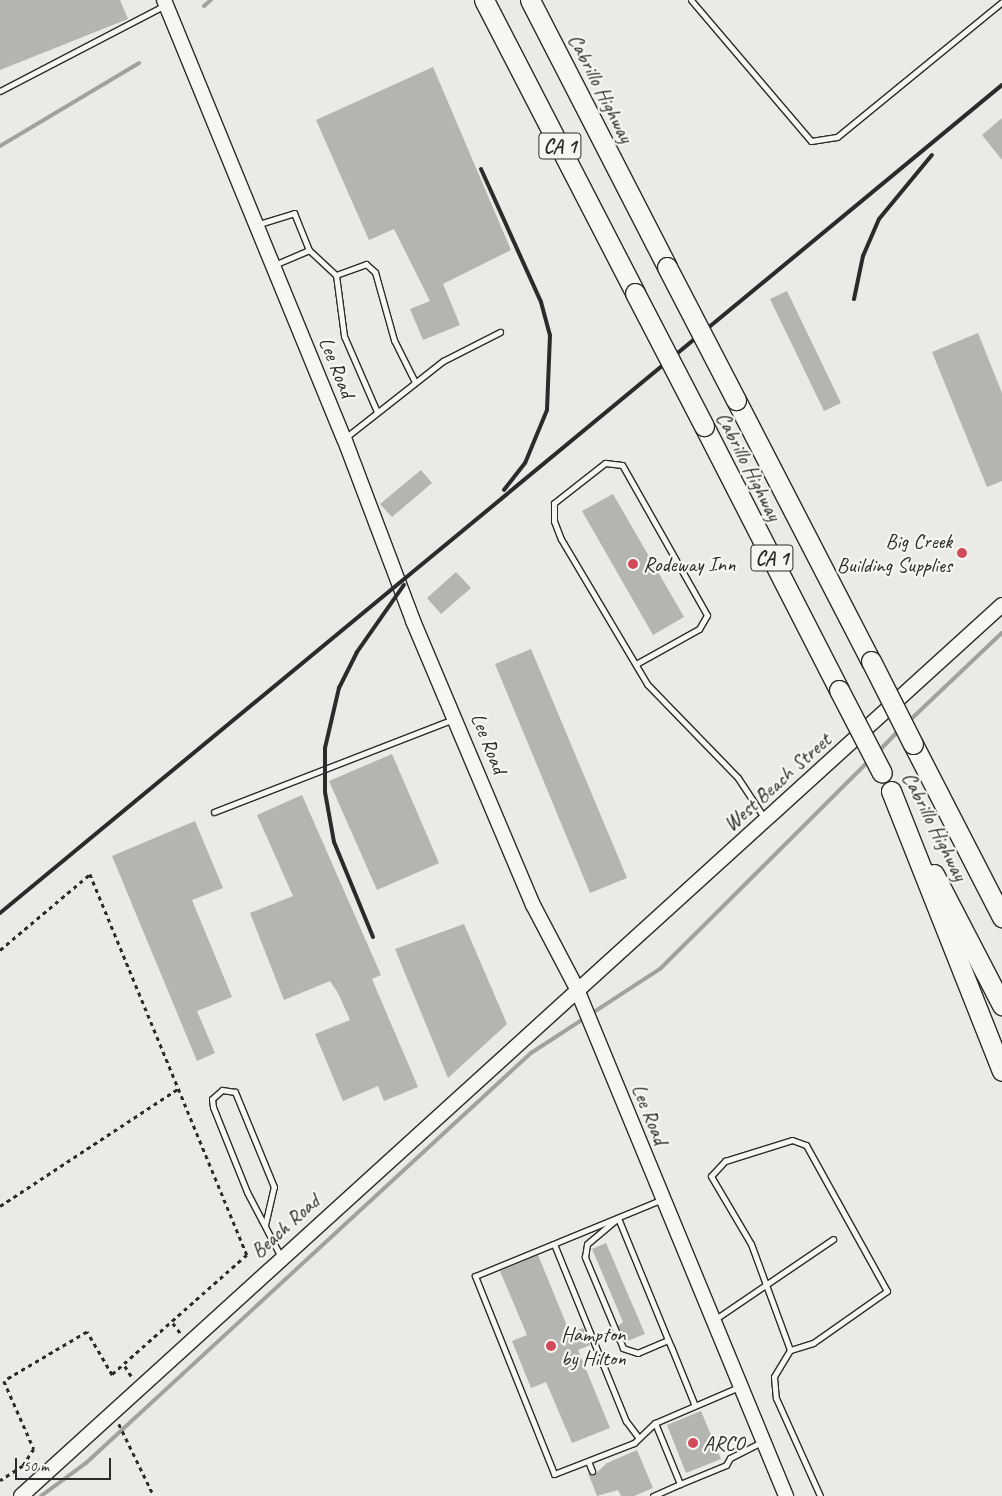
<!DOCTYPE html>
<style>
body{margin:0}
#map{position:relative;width:1002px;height:1496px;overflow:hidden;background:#eaeae6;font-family:Caveat,sans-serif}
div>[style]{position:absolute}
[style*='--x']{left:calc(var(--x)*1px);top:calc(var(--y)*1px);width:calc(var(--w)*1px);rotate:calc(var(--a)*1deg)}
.stream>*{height:4px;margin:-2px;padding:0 2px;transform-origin:2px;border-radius:2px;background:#a1a19e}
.building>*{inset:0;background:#b4b4b1}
.path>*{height:2.5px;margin-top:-1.25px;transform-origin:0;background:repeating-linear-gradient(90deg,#2b2b2b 0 4px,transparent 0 8px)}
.roads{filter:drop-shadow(1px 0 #2b2b2b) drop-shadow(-1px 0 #2b2b2b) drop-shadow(0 1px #2b2b2b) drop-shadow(0 -1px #2b2b2b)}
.lane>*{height:5px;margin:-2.5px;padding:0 2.5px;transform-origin:2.5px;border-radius:2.5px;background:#f6f6f2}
.secondary>*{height:14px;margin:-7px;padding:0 7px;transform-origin:7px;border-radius:7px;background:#f6f6f2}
.highway>*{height:19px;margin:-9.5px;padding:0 9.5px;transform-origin:9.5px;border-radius:9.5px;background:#f6f6f2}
.rail>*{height:4px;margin:-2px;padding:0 2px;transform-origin:2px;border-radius:2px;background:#2b2b2b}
.bridges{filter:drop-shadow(1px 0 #2b2b2b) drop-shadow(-1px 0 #2b2b2b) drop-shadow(0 1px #2b2b2b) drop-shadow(0 -1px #2b2b2b)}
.highway-bridge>*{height:19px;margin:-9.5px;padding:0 9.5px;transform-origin:9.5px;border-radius:9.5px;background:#f6f6f2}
.dots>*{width:14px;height:14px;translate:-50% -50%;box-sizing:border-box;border:2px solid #f6f6f2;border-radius:50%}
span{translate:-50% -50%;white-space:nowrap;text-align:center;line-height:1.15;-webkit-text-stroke:4.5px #f6f6f2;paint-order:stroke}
.shield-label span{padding:1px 4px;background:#f6f6f2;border:1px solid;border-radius:4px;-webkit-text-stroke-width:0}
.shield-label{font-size:20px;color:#2b2b2b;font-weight:700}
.street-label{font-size:21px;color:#2b2b2b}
.poi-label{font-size:21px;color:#2b2b2b}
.right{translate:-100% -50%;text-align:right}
.left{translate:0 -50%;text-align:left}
.scale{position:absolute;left:15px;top:1458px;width:96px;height:22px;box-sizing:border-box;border:2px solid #2b2b2b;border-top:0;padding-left:6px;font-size:15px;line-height:18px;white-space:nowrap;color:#2b2b2b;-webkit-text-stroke:4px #f6f6f2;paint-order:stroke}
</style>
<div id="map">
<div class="stream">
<div style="--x:204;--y:6;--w:9;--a:-41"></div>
<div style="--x:0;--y:146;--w:162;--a:-30.8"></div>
<div style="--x:907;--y:723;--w:131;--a:-43.5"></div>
<div style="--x:877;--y:753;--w:33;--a:-46"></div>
<div style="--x:41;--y:1496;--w:56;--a:-36.3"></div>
<div style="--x:86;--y:1463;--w:605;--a:-42.66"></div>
<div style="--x:531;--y:1053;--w:154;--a:-33.1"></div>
<div style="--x:660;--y:969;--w:295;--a:-44.9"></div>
</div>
<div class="building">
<div style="clip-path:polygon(0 0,120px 0,128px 19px,0 70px)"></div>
<div style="clip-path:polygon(433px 67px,511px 250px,443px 284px,460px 325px,423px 340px,410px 309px,430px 301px,394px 229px,369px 240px,316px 120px)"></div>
<div style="clip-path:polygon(1002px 118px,1002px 160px,982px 135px)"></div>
<div style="clip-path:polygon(787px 291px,841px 403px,824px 411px,770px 299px)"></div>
<div style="clip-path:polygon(978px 333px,1002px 393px,1002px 481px,987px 487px,932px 352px)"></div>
<div style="clip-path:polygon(421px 470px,432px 483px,392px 517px,380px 504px)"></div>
<div style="clip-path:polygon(613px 494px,684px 617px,653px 635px,582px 511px)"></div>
<div style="clip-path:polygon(456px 572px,471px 588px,441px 614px,427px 598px)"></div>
<div style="clip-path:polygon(531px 649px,627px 878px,590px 893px,495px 664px)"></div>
<div style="clip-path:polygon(392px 754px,439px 863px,377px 890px,329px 781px)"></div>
<div style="clip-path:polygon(302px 795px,381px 975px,372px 979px,418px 1087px,384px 1101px,378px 1086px,343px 1101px,315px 1034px,350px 1020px,338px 993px,330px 981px,284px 1000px,250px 913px,293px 896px,257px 815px)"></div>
<div style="clip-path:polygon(195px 821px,223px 888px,192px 900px,232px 997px,197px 1011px,215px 1053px,197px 1061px,112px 856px)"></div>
<div style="clip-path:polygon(464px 924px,507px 1024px,448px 1078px,395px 949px)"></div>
<div style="clip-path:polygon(606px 1243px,645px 1334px,625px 1342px,618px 1326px,623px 1322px,592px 1249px)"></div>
<div style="clip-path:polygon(538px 1255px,570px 1333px,583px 1328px,590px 1345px,578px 1350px,610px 1428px,572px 1443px,546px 1382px,531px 1388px,512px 1341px,527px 1335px,500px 1271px)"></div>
<div style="clip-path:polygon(701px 1411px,721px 1459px,686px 1473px,667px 1425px)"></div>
<div style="clip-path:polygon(637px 1450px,653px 1488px,634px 1496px,621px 1496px,618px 1490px,597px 1496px,588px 1473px,594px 1475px,607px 1463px)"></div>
</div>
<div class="path">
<div style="--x:0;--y:950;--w:118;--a:-40.2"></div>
<div style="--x:90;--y:874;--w:412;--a:67.6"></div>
<div style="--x:247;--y:1255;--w:181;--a:138.4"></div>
<div style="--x:112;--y:1375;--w:50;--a:-120.2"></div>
<div style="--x:87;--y:1332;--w:96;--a:149.4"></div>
<div style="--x:4;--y:1381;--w:74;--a:66.2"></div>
<div style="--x:34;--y:1449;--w:20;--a:123"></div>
<div style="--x:23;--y:1466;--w:27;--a:147"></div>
<div style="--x:0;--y:1206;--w:214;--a:-33.4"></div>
<div style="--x:173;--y:1323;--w:14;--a:54"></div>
<div style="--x:125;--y:1366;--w:13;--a:58"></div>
<div style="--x:119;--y:1424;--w:80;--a:64.1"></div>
</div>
<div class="roads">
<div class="lane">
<div style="--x:691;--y:0;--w:185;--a:49.6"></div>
<div style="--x:811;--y:141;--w:26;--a:-9"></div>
<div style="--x:837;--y:137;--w:213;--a:-39.3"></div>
<div style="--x:0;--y:91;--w:186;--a:-27.5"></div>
<div style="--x:259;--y:224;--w:37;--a:-17"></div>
<div style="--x:294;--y:213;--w:40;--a:68"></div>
<div style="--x:274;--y:265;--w:38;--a:-23"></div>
<div style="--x:309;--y:250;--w:37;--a:43"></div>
<div style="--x:336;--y:275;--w:62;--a:82.5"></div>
<div style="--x:344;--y:336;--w:83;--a:66.5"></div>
<div style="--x:336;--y:275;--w:32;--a:-20"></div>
<div style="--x:366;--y:264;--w:12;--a:42"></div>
<div style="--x:375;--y:272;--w:71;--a:74.4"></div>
<div style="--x:394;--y:340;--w:47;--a:63.4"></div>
<div style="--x:345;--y:438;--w:125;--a:-38.2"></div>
<div style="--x:443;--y:361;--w:64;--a:-27"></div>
<div style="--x:636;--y:664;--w:72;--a:-29.1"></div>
<div style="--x:699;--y:629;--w:16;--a:-60"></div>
<div style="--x:707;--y:615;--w:172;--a:-119.5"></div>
<div style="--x:622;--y:465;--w:17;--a:-173"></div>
<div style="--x:605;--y:463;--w:65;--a:141.9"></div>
<div style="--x:554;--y:503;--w:18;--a:90"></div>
<div style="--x:554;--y:521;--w:19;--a:69"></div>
<div style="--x:561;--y:539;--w:169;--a:59.3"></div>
<div style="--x:647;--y:684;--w:131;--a:45.9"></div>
<div style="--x:738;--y:778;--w:49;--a:56.6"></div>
<div style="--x:214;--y:812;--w:257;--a:-21.2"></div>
<div style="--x:792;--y:1140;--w:15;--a:20"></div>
<div style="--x:806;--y:1145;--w:167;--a:61"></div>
<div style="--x:887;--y:1291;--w:90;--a:144.9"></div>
<div style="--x:813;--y:1343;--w:24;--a:163"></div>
<div style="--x:790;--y:1350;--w:113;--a:-110.2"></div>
<div style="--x:751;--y:1244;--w:79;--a:-120.5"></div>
<div style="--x:711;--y:1176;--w:21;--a:-47"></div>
<div style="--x:725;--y:1161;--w:70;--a:-17.4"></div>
<div style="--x:663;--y:1199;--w:203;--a:157.7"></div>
<div style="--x:475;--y:1276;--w:213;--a:68.2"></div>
<div style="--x:554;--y:1474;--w:86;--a:-21.2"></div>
<div style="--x:634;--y:1443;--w:29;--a:-44"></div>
<div style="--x:655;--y:1423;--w:91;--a:-23.2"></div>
<div style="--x:265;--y:1225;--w:39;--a:-77"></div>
<div style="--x:274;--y:1187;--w:103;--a:-112.3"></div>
<div style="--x:235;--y:1092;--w:13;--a:-171"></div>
<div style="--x:222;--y:1090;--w:13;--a:138"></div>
<div style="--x:212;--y:1099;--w:8;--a:83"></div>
<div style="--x:213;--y:1107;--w:92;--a:68.2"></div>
<div style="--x:247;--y:1192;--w:73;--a:62.4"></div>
<div style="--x:554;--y:1244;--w:191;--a:67.9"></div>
<div style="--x:626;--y:1421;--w:21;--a:53"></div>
<div style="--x:714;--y:1320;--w:144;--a:-34.2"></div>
<div style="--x:668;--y:1340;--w:33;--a:157"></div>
<div style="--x:638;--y:1353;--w:16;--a:-162"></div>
<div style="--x:623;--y:1348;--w:99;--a:-112.7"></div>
<div style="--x:585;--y:1257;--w:13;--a:-81"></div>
<div style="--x:587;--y:1244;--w:40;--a:-40"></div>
<div style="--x:618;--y:1218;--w:132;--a:67.7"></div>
<div style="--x:668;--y:1340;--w:10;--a:66"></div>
<div style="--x:672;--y:1349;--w:61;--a:68"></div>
<div style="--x:790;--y:1350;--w:31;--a:121"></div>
<div style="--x:774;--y:1377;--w:21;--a:85"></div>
<div style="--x:776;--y:1398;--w:107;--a:65.8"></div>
<div style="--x:655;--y:1423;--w:66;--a:67.7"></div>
<div style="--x:680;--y:1484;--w:50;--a:-22.4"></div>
<div style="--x:726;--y:1465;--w:8;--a:-60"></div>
<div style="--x:730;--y:1458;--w:36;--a:-27"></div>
<div style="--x:588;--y:1461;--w:11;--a:68"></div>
<div style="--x:653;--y:1496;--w:30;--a:-24"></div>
</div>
<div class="secondary">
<div style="--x:164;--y:0;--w:474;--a:67.7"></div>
<div style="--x:344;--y:438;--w:196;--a:69.3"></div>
<div style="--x:413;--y:621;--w:308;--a:67.1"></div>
<div style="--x:533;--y:905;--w:93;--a:62.3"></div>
<div style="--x:576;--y:987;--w:551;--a:67.58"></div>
<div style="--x:21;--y:1496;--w:1325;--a:-42.25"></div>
</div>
<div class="highway">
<div style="--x:484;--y:0;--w:330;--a:62.7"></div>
<div style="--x:530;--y:0;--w:300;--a:62.8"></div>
<div style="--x:736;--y:400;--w:294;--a:62.7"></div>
<div style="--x:704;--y:426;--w:297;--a:62.9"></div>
<div style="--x:913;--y:744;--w:195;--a:62.8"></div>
<div style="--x:891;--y:791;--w:301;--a:68.4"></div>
<div style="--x:934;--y:874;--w:148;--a:62.6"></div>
</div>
</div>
<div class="rail">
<div style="--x:481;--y:169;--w:146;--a:65.7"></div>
<div style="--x:541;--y:302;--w:34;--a:75"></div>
<div style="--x:550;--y:335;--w:75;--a:92.3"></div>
<div style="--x:547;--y:410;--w:57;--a:112.5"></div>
<div style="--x:525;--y:463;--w:34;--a:128"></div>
<div style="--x:854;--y:299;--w:44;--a:-78.2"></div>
<div style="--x:863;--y:256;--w:40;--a:-66.6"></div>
<div style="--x:879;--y:219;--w:83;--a:-50.4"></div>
<div style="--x:0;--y:913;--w:1300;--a:-39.57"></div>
<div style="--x:373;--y:937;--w:103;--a:-112.3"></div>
<div style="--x:334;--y:842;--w:51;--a:-100.2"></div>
<div style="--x:325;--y:792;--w:44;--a:-90"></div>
<div style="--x:325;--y:748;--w:62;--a:-76.9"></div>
<div style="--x:339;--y:688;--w:40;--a:-63.4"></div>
<div style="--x:357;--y:652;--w:82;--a:-55"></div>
</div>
<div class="bridges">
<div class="highway-bridge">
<div style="--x:667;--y:267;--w:150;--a:62.6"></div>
<div style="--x:635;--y:293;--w:150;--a:62.6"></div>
<div style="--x:871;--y:661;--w:93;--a:63.2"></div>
<div style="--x:839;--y:690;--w:93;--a:62.6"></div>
</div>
</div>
<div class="dots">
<div style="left:962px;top:553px;background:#d1495b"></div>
<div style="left:633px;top:564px;background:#d1495b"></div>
<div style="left:551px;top:1346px;background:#d1495b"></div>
<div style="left:693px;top:1443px;background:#d1495b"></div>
</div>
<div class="shield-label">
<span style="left:560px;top:146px">CA 1</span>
<span style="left:772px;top:558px">CA 1</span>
</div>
<div class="street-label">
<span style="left:601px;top:88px;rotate:63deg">Cabrillo Highway</span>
<span style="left:337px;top:367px;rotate:68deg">Lee Road</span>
<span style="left:749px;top:466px;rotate:63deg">Cabrillo Highway</span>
<span style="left:489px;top:743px;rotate:68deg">Lee Road</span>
<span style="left:777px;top:782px;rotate:-42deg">West Beach Street</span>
<span style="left:935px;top:826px;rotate:63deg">Cabrillo Highway</span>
<span style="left:650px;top:1114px;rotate:68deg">Lee Road</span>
<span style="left:285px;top:1226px;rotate:-42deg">Beach Road</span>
</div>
<div class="poi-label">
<span class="right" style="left:952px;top:553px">Big Creek<br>Building Supplies</span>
<span class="left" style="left:643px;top:564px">Rodeway Inn</span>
<span class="left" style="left:561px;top:1346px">Hampton<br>by Hilton</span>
<span class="left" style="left:703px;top:1443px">ARCO</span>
</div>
<div class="scale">50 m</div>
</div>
